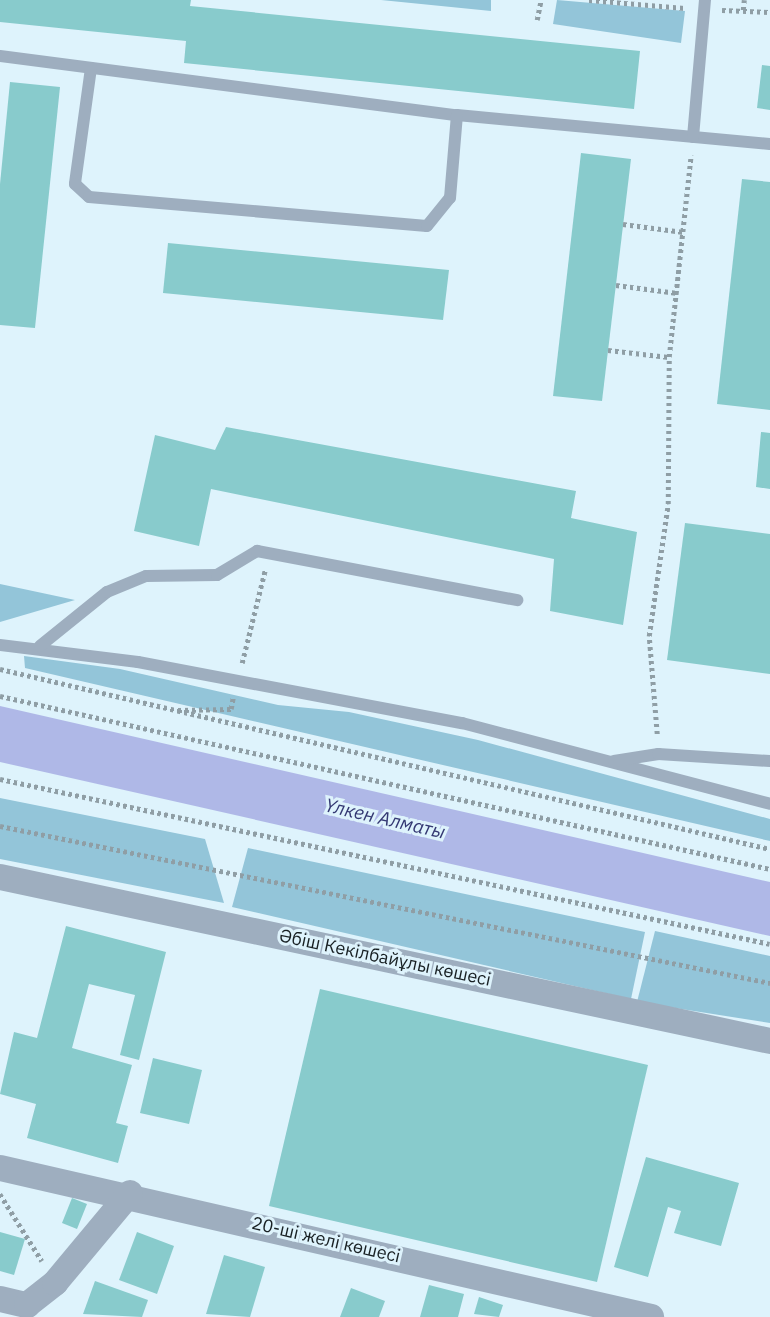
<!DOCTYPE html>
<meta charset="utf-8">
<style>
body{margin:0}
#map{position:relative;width:770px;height:1317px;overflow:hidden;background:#def3fc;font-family:"IBM Plex Sans",sans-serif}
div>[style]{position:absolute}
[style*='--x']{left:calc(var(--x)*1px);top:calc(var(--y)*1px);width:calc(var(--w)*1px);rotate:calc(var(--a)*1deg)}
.green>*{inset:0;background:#93c5d9}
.water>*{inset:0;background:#afb8e7}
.building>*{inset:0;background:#88cbcc}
.path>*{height:4.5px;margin-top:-2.25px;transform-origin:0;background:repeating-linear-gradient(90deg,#8f9ea5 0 3.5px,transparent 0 7px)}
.lane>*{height:12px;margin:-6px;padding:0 6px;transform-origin:6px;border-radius:6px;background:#9eaebf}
.street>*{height:26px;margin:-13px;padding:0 13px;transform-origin:13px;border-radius:13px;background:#9eaebf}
span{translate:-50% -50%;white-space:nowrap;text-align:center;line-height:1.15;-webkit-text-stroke:6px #def3fc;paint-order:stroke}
.street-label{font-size:18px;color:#182023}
.water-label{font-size:19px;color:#343973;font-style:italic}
</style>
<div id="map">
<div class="green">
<div style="clip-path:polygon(381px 0,491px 0,491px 11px)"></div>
<div style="clip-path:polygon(557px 0,685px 11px,681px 43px,553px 24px)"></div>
<div style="clip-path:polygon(0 584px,75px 600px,0 622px)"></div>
<div style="clip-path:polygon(24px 656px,120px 669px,278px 705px,349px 712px,478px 740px,770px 819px,770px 841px,25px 668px)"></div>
<div style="clip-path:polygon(0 798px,205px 839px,224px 903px,0 859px)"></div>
<div style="clip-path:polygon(248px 848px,645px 932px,631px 999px,232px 907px)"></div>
<div style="clip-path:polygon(655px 931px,770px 956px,770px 1023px,637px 1002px)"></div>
</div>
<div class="water">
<div style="clip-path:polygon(0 706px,770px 882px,770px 936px,0 762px)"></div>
</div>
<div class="building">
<div style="clip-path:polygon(0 0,191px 0,190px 6px,640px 51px,634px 109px,184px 63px,186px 41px,0 22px)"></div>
<div style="clip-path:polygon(762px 65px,770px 66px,770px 110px,757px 108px)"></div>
<div style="clip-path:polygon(10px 82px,60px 87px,35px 328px,0 325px,0 184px)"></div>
<div style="clip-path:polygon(581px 153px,631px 159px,602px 401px,553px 396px)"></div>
<div style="clip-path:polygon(742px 179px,770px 182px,770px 410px,717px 404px)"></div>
<div style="clip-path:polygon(168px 243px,449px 270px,443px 320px,163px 293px)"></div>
<div style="clip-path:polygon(226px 427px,576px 491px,571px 518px,637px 532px,623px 625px,550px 611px,554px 559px,211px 489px,199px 546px,134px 531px,155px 435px,215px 450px)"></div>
<div style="clip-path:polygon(761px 432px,770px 433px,770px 489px,756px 487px)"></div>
<div style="clip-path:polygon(685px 523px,770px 534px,770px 674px,667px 660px)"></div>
<div style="clip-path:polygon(66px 926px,166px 952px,139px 1060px,120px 1055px,135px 995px,89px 984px,72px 1048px,132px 1065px,116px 1123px,128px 1126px,118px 1163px,27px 1138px,36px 1104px,0 1094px,14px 1032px,37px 1038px)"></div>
<div style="clip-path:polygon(320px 989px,648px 1065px,597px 1282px,269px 1206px)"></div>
<div style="clip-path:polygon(153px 1058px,202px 1070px,189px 1124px,140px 1113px)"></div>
<div style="clip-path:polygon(646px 1157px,739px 1183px,721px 1246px,674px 1233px,681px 1211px,668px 1207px,648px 1277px,614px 1267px)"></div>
<div style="clip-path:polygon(72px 1198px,87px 1204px,77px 1229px,62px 1223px)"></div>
<div style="clip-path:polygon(0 1232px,25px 1239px,14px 1275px,0 1271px)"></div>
<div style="clip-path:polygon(137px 1232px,174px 1246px,157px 1294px,119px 1280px)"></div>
<div style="clip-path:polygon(224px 1255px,265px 1267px,250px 1317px,206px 1314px)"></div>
<div style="clip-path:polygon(95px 1281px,148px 1300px,142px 1317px,83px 1314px)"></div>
<div style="clip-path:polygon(429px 1285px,464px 1294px,458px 1317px,420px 1317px)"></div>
<div style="clip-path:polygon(351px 1288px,385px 1301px,379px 1317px,340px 1317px)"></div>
<div style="clip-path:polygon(479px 1297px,503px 1305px,499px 1317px,474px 1314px)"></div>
</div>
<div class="path">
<div style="--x:589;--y:0;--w:96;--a:4.8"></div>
<div style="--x:722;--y:10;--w:48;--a:2.4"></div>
<div style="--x:743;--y:10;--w:10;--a:-84"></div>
<div style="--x:537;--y:20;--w:20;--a:-79"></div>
<div style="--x:623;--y:224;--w:61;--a:7.6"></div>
<div style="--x:616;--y:285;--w:62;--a:7.5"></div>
<div style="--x:608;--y:350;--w:61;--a:6.5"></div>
<div style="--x:242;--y:663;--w:96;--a:-76.1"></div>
<div style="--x:0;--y:669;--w:791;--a:13.16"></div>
<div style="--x:0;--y:696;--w:789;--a:12.66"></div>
<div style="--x:178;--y:710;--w:53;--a:-1.1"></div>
<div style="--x:231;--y:709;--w:11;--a:-80"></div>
<div style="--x:657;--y:734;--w:98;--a:-94.7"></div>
<div style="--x:649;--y:636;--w:133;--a:-81.8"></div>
<div style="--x:668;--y:504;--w:147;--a:-89.6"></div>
<div style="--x:669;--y:357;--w:203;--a:-83.8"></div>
<div style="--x:0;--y:779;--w:787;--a:12.09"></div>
<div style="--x:0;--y:826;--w:786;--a:11.52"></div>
<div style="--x:0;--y:1194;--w:79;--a:57.9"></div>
</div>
<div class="lane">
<div style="--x:0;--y:56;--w:461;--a:7.4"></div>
<div style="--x:457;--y:115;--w:314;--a:5.3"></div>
<div style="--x:91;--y:68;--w:117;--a:97.9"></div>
<div style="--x:75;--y:184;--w:19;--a:43"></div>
<div style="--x:89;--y:197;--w:339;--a:4.9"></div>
<div style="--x:427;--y:226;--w:36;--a:-51"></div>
<div style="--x:450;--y:198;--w:83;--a:-85.2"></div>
<div style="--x:693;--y:137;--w:138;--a:-85"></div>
<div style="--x:0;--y:645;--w:139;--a:7"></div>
<div style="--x:138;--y:662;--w:330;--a:10.7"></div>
<div style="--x:462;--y:723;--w:318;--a:14.7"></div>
<div style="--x:40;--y:646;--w:86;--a:-38.9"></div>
<div style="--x:107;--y:592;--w:42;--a:-22.3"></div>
<div style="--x:146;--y:576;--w:71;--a:-0.8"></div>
<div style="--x:217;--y:575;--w:47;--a:-31"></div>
<div style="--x:257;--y:551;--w:265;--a:10.7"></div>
<div style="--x:614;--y:761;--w:45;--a:-9"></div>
<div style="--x:658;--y:754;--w:112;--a:3.6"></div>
</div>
<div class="street">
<div style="--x:0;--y:877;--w:787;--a:12.02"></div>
<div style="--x:0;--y:1168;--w:668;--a:12.89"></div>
<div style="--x:0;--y:1299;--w:28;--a:13"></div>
<div style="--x:27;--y:1305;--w:36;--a:-38"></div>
<div style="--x:55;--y:1283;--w:117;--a:-50.2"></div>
</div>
<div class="street-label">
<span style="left:385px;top:958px;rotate:12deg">Әбіш Кекілбайұлы көшесі</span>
<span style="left:326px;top:1240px;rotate:13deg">20-ші желі көшесі</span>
</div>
<div class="water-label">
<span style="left:385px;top:819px;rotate:13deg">Үлкен Алматы</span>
</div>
</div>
